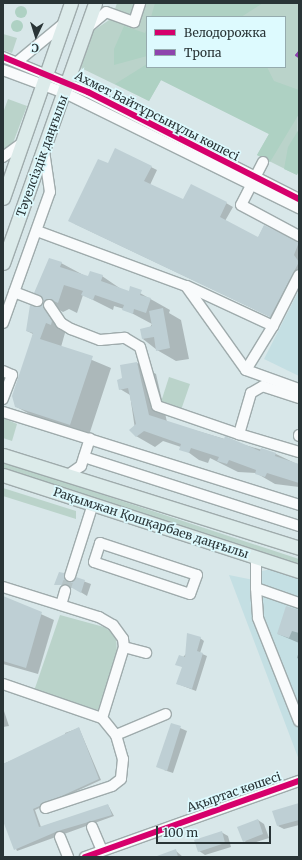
<!DOCTYPE html>
<meta charset="utf-8">
<style>
body{margin:0}
#map{position:relative;width:302px;height:860px;overflow:hidden;background:#d8e7e9;font-family:Merriweather,serif}
div>[style]{position:absolute}
[style*='--x']{left:calc(var(--x)*1px);top:calc(var(--y)*1px);width:calc(var(--w)*1px);rotate:calc(var(--a)*1deg)}
.built>*{inset:0;background:#c4dfe3}
.green>*{inset:0;background:#bad3ca}
.forest>*{inset:0;background:#aed1c3}
.round{border-radius:50%}
.shadow>*{inset:0;background:#0003}
.building>*{inset:0;background:#becfd4}
.minor-tunnel>*{height:10px;margin-top:-5px;transform-origin:0;background:repeating-linear-gradient(90deg,#b5c3c5 0 10px,transparent 0 15px)}
.roads{filter:drop-shadow(1px 0 #9fabac) drop-shadow(-1px 0 #9fabac) drop-shadow(0 1px #9fabac) drop-shadow(0 -1px #9fabac)}
.minor>*{height:10px;margin:-5px;padding:0 5px;transform-origin:5px;border-radius:5px;background:#f9fbfc}
.major>*{height:13px;margin:-6.5px;padding:0 6.5px;transform-origin:6.5px;border-radius:6.5px;background:#dcebea}
.quiet>*{height:5px;margin-top:-2.5px;transform-origin:0;background:repeating-linear-gradient(90deg,#8e44ad 0 10px,transparent 0 15px)}
.cycleway>*{height:6px;margin:-3px;padding:0 3px;transform-origin:3px;border-radius:3px;background:#d6006c}
span{translate:-50% -50%;white-space:nowrap;text-align:center;line-height:1.15;-webkit-text-stroke:3.5px #ddfafe;paint-order:stroke}
.street-label{font-size:12px;color:#293436}
.frame{position:absolute;inset:0;border:4px solid #293436;pointer-events:none}
.legend{position:absolute;left:146px;top:16px;width:140px;height:52px;box-sizing:border-box;background:#ddfafe;border:1px solid #95abae;margin:0;padding:5px 7px;list-style:none;font-size:12px;color:#293436}
.legend li{display:flex;align-items:center;gap:8px;height:20px}
.legend b{width:20px;border:1px solid #95abae}
.north{position:absolute;left:16px;top:16px;width:40px;height:40px;-webkit-text-stroke:3px #ddfafe;paint-order:stroke;rotate:184deg;font-size:11px;font-weight:700;line-height:16px;text-align:center;color:#293436}
.north::after{content:'';display:block;margin:auto;width:14px;height:18px;background:#293436;clip-path:polygon(50% 0,100% 100%,50% 72%,0 100%)}
.scale{position:absolute;left:156px;top:826px;width:115px;height:18px;box-sizing:border-box;border:2px solid #293436;border-top:0;padding-left:5px;font-size:12px;line-height:14px;white-space:nowrap;color:#293436;-webkit-text-stroke:3px #ddfafe;paint-order:stroke}
</style>
<div id="map">
<div class="built">
<div style="clip-path:polygon(299px 290px,299px 376px,264px 359px)"></div>
<div style="clip-path:polygon(271px 569px,299px 578px,299px 760px,229px 575px,258px 581px,262px 571px)"></div>
</div>
<div class="green">
<div style="clip-path:polygon(evenodd,117px 3px,299px 3px,297px 175px,257px 155px,269px 134px,161px 80px,149px 101px,81px 68px,93px 31px,112px 18px,117px 3px,147px 17px,285px 17px,285px 67px,147px 67px,147px 17px)"></div>
<div style="clip-path:polygon(3px 34px,17px 38px,12px 53px,3px 50px)"></div>
<div style="clip-path:polygon(8px 99px,27px 106px,13px 143px,3px 151px,3px 113px)"></div>
<div style="clip-path:polygon(169px 377px,190px 384px,181px 410px,161px 402px)"></div>
<div style="clip-path:polygon(3px 418px,17px 424px,12px 441px,3px 438px)"></div>
<div style="clip-path:polygon(3px 462px,299px 559px,299px 566px,3px 470px)"></div>
<div style="clip-path:polygon(3px 488px,76px 511px,76px 519px,3px 496px)"></div>
<div style="clip-path:polygon(60px 615px,104px 627px,116px 635px,117px 654px,98px 710px,34px 691px)"></div>
</div>
<div class="forest">
<div style="clip-path:polygon(155px 3px,263px 3px,241px 17px,151px 17px)"></div>
<div class="round" style="left:15px;top:6px;width:12px;height:12px"></div>
<div class="round" style="left:11px;top:20px;width:12px;height:12px"></div>
<div style="clip-path:polygon(124px 26px,145px 33px,147px 28px,147px 56px,114px 65px,114px 49px)"></div>
<div style="clip-path:polygon(147px 64px,267px 67px,274px 81px,299px 90px,299px 114px,270px 162px,257px 155px,269px 134px,161px 80px,149px 101px,115px 84px)"></div>
<div style="clip-path:polygon(299px 129px,299px 171px,297px 175px,284px 169px,288px 147px)"></div>
</div>
<div class="shadow">
<div style="clip-path:polygon(108px 164px,151px 167px,157px 170px,150px 185px,184px 201px,226px 203px,233px 207px,225px 221px,258px 238px,264px 226px,299px 243px,299px 277px,277px 320px,75px 224px)"></div>
<div style="clip-path:polygon(61px 263px,89px 278px,102px 276px,121px 289px,129px 292px,131px 288px,170px 310px,169px 313px,181px 320px,189px 359px,176px 361px,157px 350px,143px 339px,152px 324px,124px 309px,114px 306px,113px 310px,83px 295px,77px 313px,69px 309px,63px 312px,44px 301px)"></div>
<div style="clip-path:polygon(43px 305px,62px 316px,71px 333px,65px 333px,61px 347px,111px 368px,89px 435px,35px 417px,15px 406px,33px 334px,27px 331px)"></div>
<div style="clip-path:polygon(137px 363px,156px 374px,167px 422px,276px 454px,299px 465px,299px 487px,275px 484px,256px 473px,238px 472px,210px 458px,208px 463px,199px 460px,181px 447px,163px 441px,155px 447px,136px 436px,130px 395px,120px 389px,123px 379px,121px 366px)"></div>
<div style="clip-path:polygon(64px 574px,91px 584px,87px 596px,74px 588px,56px 584px)"></div>
<div style="clip-path:polygon(3px 597px,54px 620px,38px 674px,3px 664px)"></div>
<div style="clip-path:polygon(299px 611px,299px 643px,278px 634px)"></div>
<div style="clip-path:polygon(200px 638px,204px 641px,200px 653px,207px 656px,196px 691px,178px 684px,183px 667px,177px 664px)"></div>
<div style="clip-path:polygon(299px 651px,299px 659px,297px 658px)"></div>
<div style="clip-path:polygon(3px 708px,9px 726px,3px 727px)"></div>
<div style="clip-path:polygon(171px 724px,187px 731px,173px 773px,164px 770px)"></div>
<div style="clip-path:polygon(79px 728px,101px 780px,35px 810px,41px 827px,108px 805px,114px 816px,17px 851px,3px 819px,3px 764px,66px 737px,65px 733px)"></div>
<div style="clip-path:polygon(299px 804px,299px 825px,284px 829px,278px 826px)"></div>
<div style="clip-path:polygon(258px 820px,264px 824px,269px 838px,250px 844px,244px 841px)"></div>
<div style="clip-path:polygon(221px 832px,228px 836px,231px 847px,205px 855px,199px 851px)"></div>
<div style="clip-path:polygon(176px 851px,183px 857px,157px 857px)"></div>
</div>
<div class="building">
<div style="clip-path:polygon(115px 148px,152px 166px,144px 181px,183px 199px,191px 184px,227px 202px,220px 217px,258px 237px,264px 225px,299px 242px,294px 255px,299px 262px,270px 317px,68px 221px,98px 159px,108px 163px)"></div>
<div style="clip-path:polygon(49px 258px,62px 262px,60px 267px,88px 276px,90px 271px,103px 275px,101px 281px,129px 291px,130px 286px,142px 290px,140px 295px,151px 298px,146px 313px,134px 309px,133px 314px,122px 310px,124px 305px,95px 295px,93px 300px,81px 295px,83px 291px,64px 285px,58px 303px,49px 299px,43px 302px,34px 293px)"></div>
<div style="clip-path:polygon(43px 304px,52px 321px,51px 325px,46px 323px,40px 339px,93px 356px,70px 425px,15px 407px,12px 396px,33px 333px,26px 331px,30px 305px,38px 307px)"></div>
<div style="clip-path:polygon(163px 308px,170px 348px,156px 351px,154px 337px,142px 339px,140px 329px,152px 326px,149px 311px)"></div>
<div style="clip-path:polygon(137px 362px,149px 415px,224px 439px,225px 436px,260px 451px,261px 448px,276px 453px,275px 456px,299px 464px,299px 483px,267px 473px,265px 477px,255px 474px,256px 470px,229px 460px,227px 464px,217px 461px,219px 457px,191px 448px,189px 453px,179px 450px,181px 444px,144px 431px,136px 437px,129px 430px,136px 424px,128px 388px,119px 390px,117px 380px,122px 378px,120px 365px)"></div>
<div style="clip-path:polygon(59px 572px,64px 573px,68px 582px,76px 577px,85px 580px,81px 593px,67px 585px,54px 585px)"></div>
<div style="clip-path:polygon(3px 596px,42px 612px,26px 668px,3px 661px)"></div>
<div style="clip-path:polygon(286px 606px,299px 610px,299px 633px,292px 631px,289px 638px,277px 634px)"></div>
<div style="clip-path:polygon(187px 633px,201px 637px,197px 651px,203px 653px,192px 689px,176px 684px,182px 667px,175px 665px,179px 655px,185px 657px)"></div>
<div style="clip-path:polygon(171px 723px,181px 726px,167px 771px,156px 767px)"></div>
<div style="clip-path:polygon(79px 727px,99px 779px,33px 809px,39px 827px,108px 804px,112px 815px,58px 831px,14px 850px,3px 821px,3px 764px)"></div>
<div style="clip-path:polygon(299px 803px,299px 820px,277px 826px,272px 811px)"></div>
<div style="clip-path:polygon(258px 819px,263px 834px,243px 842px,237px 827px)"></div>
<div style="clip-path:polygon(222px 831px,225px 843px,198px 852px,194px 840px)"></div>
<div style="clip-path:polygon(176px 849px,178px 857px,157px 857px,157px 856px)"></div>
</div>
<div class="minor-tunnel">
<div style="--x:65;--y:591;--w:16;--a:-72"></div>
</div>
<div class="roads">
<div class="minor">
<div style="--x:86;--y:29;--w:26;--a:-40"></div>
<div style="--x:106;--y:12;--w:30;--a:20"></div>
<div style="--x:134;--y:22;--w:20;--a:-72"></div>
<div style="--x:3;--y:57;--w:92;--a:22.4"></div>
<div style="--x:88;--y:92;--w:237;--a:26.9"></div>
<div style="--x:17;--y:62;--w:58;--a:-39.4"></div>
<div style="--x:3;--y:70;--w:66;--a:20.4"></div>
<div style="--x:65;--y:93;--w:261;--a:26.2"></div>
<div style="--x:3;--y:157;--w:24;--a:-36"></div>
<div style="--x:263;--y:162;--w:48;--a:117.1"></div>
<div style="--x:241;--y:205;--w:66;--a:28.1"></div>
<div style="--x:37;--y:231;--w:159;--a:20.3"></div>
<div style="--x:186;--y:286;--w:103;--a:54.5"></div>
<div style="--x:246;--y:370;--w:56;--a:19.7"></div>
<div style="--x:187;--y:286;--w:95;--a:24.9"></div>
<div style="--x:273;--y:326;--w:57;--a:-63"></div>
<div style="--x:14;--y:292;--w:25;--a:21"></div>
<div style="--x:49;--y:305;--w:22;--a:56"></div>
<div style="--x:61;--y:323;--w:12;--a:31"></div>
<div style="--x:71;--y:329;--w:31;--a:21"></div>
<div style="--x:100;--y:340;--w:25;--a:-5"></div>
<div style="--x:125;--y:338;--w:17;--a:31"></div>
<div style="--x:140;--y:347;--w:61;--a:73.9"></div>
<div style="--x:157;--y:406;--w:87;--a:18.9"></div>
<div style="--x:3;--y:323;--w:139;--a:-70.3"></div>
<div style="--x:50;--y:192;--w:41;--a:-98.3"></div>
<div style="--x:246;--y:370;--w:52;--a:-58.5"></div>
<div style="--x:3;--y:371;--w:10;--a:24"></div>
<div style="--x:12;--y:375;--w:26;--a:111"></div>
<div style="--x:299;--y:398;--w:38;--a:-162"></div>
<div style="--x:263;--y:386;--w:14;--a:150"></div>
<div style="--x:251;--y:393;--w:43;--a:106.3"></div>
<div style="--x:239;--y:434;--w:63;--a:16.7"></div>
<div style="--x:3;--y:412;--w:310;--a:17.4"></div>
<div style="--x:299;--y:435;--w:1;--a:90"></div>
<div style="--x:84;--y:457;--w:226;--a:17.8"></div>
<div style="--x:68;--y:475;--w:16;--a:-35"></div>
<div style="--x:81;--y:466;--w:29;--a:-72"></div>
<div style="--x:100;--y:543;--w:102;--a:18.3"></div>
<div style="--x:197;--y:575;--w:20;--a:110"></div>
<div style="--x:190;--y:594;--w:101;--a:-161.6"></div>
<div style="--x:94;--y:562;--w:20;--a:-72"></div>
<div style="--x:256;--y:557;--w:31;--a:90"></div>
<div style="--x:256;--y:588;--w:46;--a:19.2"></div>
<div style="--x:70;--y:576;--w:76;--a:-72.3"></div>
<div style="--x:3;--y:587;--w:101;--a:17.4"></div>
<div style="--x:99;--y:617;--w:16;--a:30"></div>
<div style="--x:113;--y:625;--w:17;--a:54"></div>
<div style="--x:123;--y:639;--w:8;--a:83"></div>
<div style="--x:124;--y:647;--w:74;--a:107.2"></div>
<div style="--x:256;--y:588;--w:30;--a:86"></div>
<div style="--x:258;--y:618;--w:111;--a:68.3"></div>
<div style="--x:61;--y:605;--w:15;--a:-74"></div>
<div style="--x:124;--y:647;--w:23;--a:15"></div>
<div style="--x:3;--y:684;--w:105;--a:19"></div>
<div style="--x:102;--y:718;--w:22;--a:51"></div>
<div style="--x:116;--y:735;--w:25;--a:74"></div>
<div style="--x:123;--y:759;--w:20;--a:96"></div>
<div style="--x:121;--y:779;--w:11;--a:142"></div>
<div style="--x:112;--y:786;--w:70;--a:161.6"></div>
<div style="--x:116;--y:735;--w:54;--a:-22.8"></div>
<div style="--x:92;--y:827;--w:25;--a:67"></div>
<div style="--x:60;--y:837;--w:22;--a:68"></div>
<div style="--x:85;--y:857;--w:227;--a:-19.6"></div>
</div>
<div class="major">
<div style="--x:3;--y:198;--w:207;--a:-70.8"></div>
<div style="--x:3;--y:263;--w:276;--a:-70.5"></div>
<div style="--x:3;--y:455;--w:310;--a:17.4"></div>
<div style="--x:3;--y:475;--w:311;--a:18"></div>
</div>
</div>
<div class="quiet">
<div style="--x:296;--y:53;--w:4;--a:34"></div>
</div>
<div class="cycleway">
<div style="--x:3;--y:57;--w:92;--a:22.4"></div>
<div style="--x:88;--y:92;--w:237;--a:26.9"></div>
<div style="--x:85;--y:857;--w:227;--a:-19.6"></div>
</div>
<div class="street-label">
<span style="left:157px;top:116px;rotate:27deg">Ахмет Байтұрсынұлы көшесі</span>
<span style="left:42px;top:156px;rotate:-70deg">Тәуелсіздік даңғылы</span>
<span style="left:151px;top:523px;rotate:18deg">Рақымжан Қошқарбаев даңғылы</span>
<span style="left:234px;top:792px;rotate:-19deg">Ақыртас көшесі</span>
</div>
<div class="frame"></div>
<ul class="legend">
<li><b style="height:5px;background:#d6006c"></b>Велодорожка</li>
<li><b style="height:5px;background:#8e44ad"></b>Тропа</li>
</ul>
<div class="north">С</div>
<div class="scale">100 m</div>
</div>
